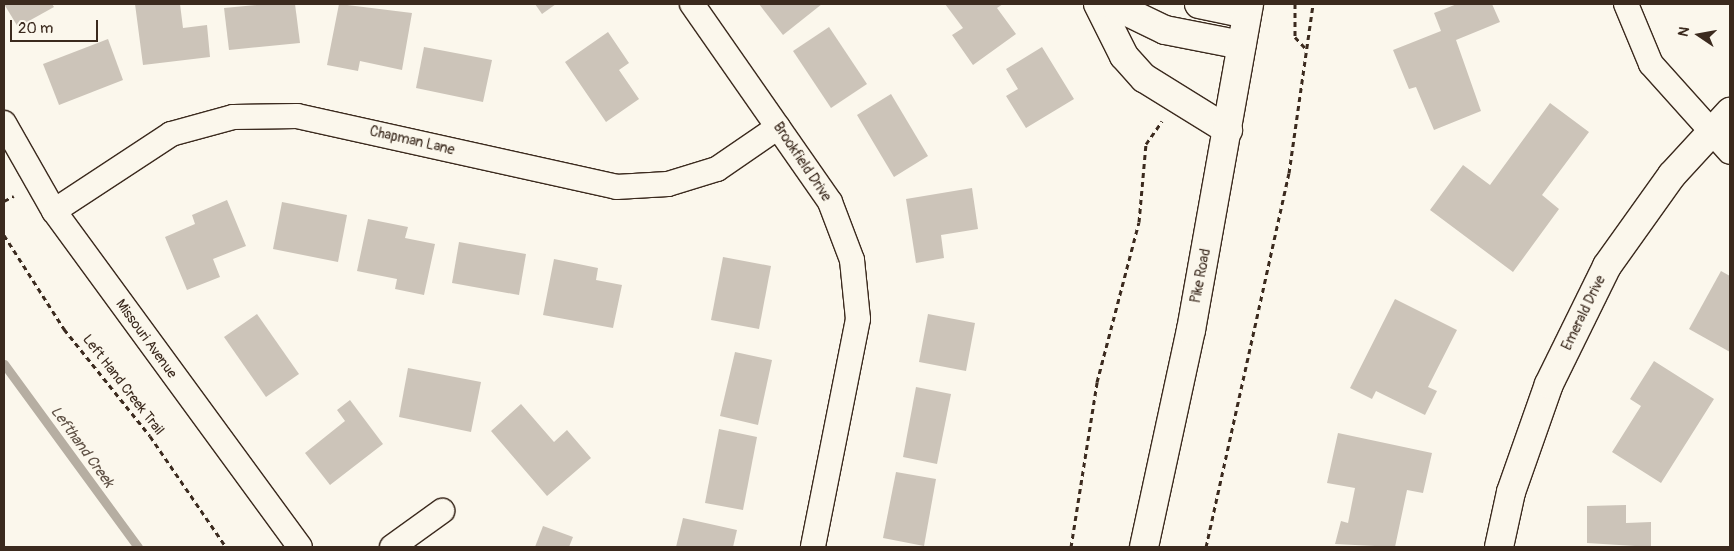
<!DOCTYPE html>
<style>
body{margin:0}
#map{position:relative;width:1734px;height:551px;overflow:hidden;background:#fbf7ec;font-family:Pangolin,sans-serif}
div>[style]{position:absolute}
[style*='--x']{left:calc(var(--x)*1px);top:calc(var(--y)*1px);width:calc(var(--w)*1px);rotate:calc(var(--a)*1deg)}
.stream>*{height:9px;margin:-4.5px;padding:0 4.5px;transform-origin:4.5px;border-radius:4.5px;background:#b6aea2}
.building>*{inset:0;background:#ccc4b9}
.path>*{height:3px;margin-top:-1.5px;transform-origin:0;background:repeating-linear-gradient(90deg,#3b2a1e 0 5px,transparent 0 9px)}
.roads{filter:drop-shadow(1px 0 #3b2a1e) drop-shadow(-1px 0 #3b2a1e) drop-shadow(0 1px #3b2a1e) drop-shadow(0 -1px #3b2a1e)}
.street>*{height:24px;margin:-12px;padding:0 12px;transform-origin:12px;border-radius:12px;background:#fbf7ec}
.secondary>*{height:28px;margin:-14px;padding:0 14px;transform-origin:14px;border-radius:14px;background:#fbf7ec}
span{translate:-50% -50%;white-space:nowrap;text-align:center;line-height:1.15;-webkit-text-stroke:4px #fbf7ec;paint-order:stroke}
.street-label{font-size:14px;color:#3b2a1e}
.water-label{font-size:15px;color:#605246;font-style:italic}
.frame{position:absolute;inset:0;border:5px solid #3b2a1e;pointer-events:none}
.north{position:absolute;left:1674px;top:10px;width:50px;height:50px;-webkit-text-stroke:4px #fbf7ec;paint-order:stroke;rotate:282deg;font-size:14px;font-weight:700;line-height:20px;text-align:center;color:#3b2a1e}
.north::after{content:'';display:block;margin:auto;width:18px;height:22px;background:#3b2a1e;clip-path:polygon(50% 0,100% 100%,50% 72%,0 100%)}
.scale{position:absolute;left:10px;top:20px;width:88px;height:22px;box-sizing:border-box;border:2px solid #3b2a1e;border-top:0;padding-left:6px;font-size:15px;line-height:18px;white-space:nowrap;color:#3b2a1e;-webkit-text-stroke:4px #fbf7ec;paint-order:stroke}
</style>
<div id="map">
<div class="stream">
<div style="--x:4;--y:364;--w:227;--a:53.8"></div>
</div>
<div class="building">
<div style="clip-path:polygon(4px 4px,52px 4px,54px 7px,18px 27px)"></div>
<div style="clip-path:polygon(135px 4px,180px 4px,183px 28px,207px 25px,210px 57px,143px 65px)"></div>
<div style="clip-path:polygon(267px 4px,295px 4px,300px 43px,229px 50px,224px 8px)"></div>
<div style="clip-path:polygon(339px 4px,412px 13px,402px 70px,360px 61px,358px 71px,327px 65px)"></div>
<div style="clip-path:polygon(535px 4px,556px 4px,542px 14px)"></div>
<div style="clip-path:polygon(759px 4px,822px 4px,783px 35px)"></div>
<div style="clip-path:polygon(945px 4px,1003px 4px,997px 8px,1016px 34px,973px 65px,952px 35px,963px 28px)"></div>
<div style="clip-path:polygon(1457px 4px,1492px 4px,1500px 22px,1456px 40px,1481px 111px,1434px 130px,1416px 87px,1409px 89px,1393px 50px,1441px 31px,1434px 13px)"></div>
<div style="clip-path:polygon(829px 27px,867px 84px,831px 108px,793px 51px)"></div>
<div style="clip-path:polygon(608px 32px,629px 63px,619px 70px,639px 99px,606px 122px,565px 62px)"></div>
<div style="clip-path:polygon(108px 39px,123px 80px,59px 105px,43px 64px)"></div>
<div style="clip-path:polygon(424px 47px,492px 60px,483px 102px,416px 88px)"></div>
<div style="clip-path:polygon(1042px 47px,1074px 99px,1026px 128px,1006px 96px,1018px 89px,1006px 69px)"></div>
<div style="clip-path:polygon(891px 94px,928px 156px,894px 177px,857px 115px)"></div>
<div style="clip-path:polygon(1550px 103px,1589px 132px,1542px 195px,1559px 209px,1513px 272px,1430px 210px,1463px 165px,1490px 185px)"></div>
<div style="clip-path:polygon(972px 188px,978px 229px,941px 235px,944px 258px,916px 263px,906px 199px)"></div>
<div style="clip-path:polygon(227px 200px,246px 246px,213px 259px,220px 277px,187px 290px,165px 237px,195px 224px,192px 215px)"></div>
<div style="clip-path:polygon(282px 202px,347px 215px,338px 262px,273px 249px)"></div>
<div style="clip-path:polygon(368px 219px,408px 227px,405px 238px,435px 244px,424px 295px,395px 289px,397px 279px,357px 271px)"></div>
<div style="clip-path:polygon(459px 242px,526px 254px,519px 295px,452px 283px)"></div>
<div style="clip-path:polygon(723px 257px,771px 266px,759px 329px,711px 320px)"></div>
<div style="clip-path:polygon(554px 259px,598px 268px,596px 280px,622px 285px,613px 328px,543px 315px)"></div>
<div style="clip-path:polygon(1721px 271px,1730px 276px,1730px 352px,1689px 329px)"></div>
<div style="clip-path:polygon(1395px 299px,1457px 330px,1428px 387px,1437px 391px,1425px 415px,1376px 391px,1372px 399px,1350px 388px)"></div>
<div style="clip-path:polygon(257px 314px,299px 374px,266px 397px,224px 337px)"></div>
<div style="clip-path:polygon(928px 314px,975px 323px,966px 371px,919px 362px)"></div>
<div style="clip-path:polygon(735px 352px,772px 360px,758px 425px,720px 416px)"></div>
<div style="clip-path:polygon(1654px 361px,1714px 399px,1661px 483px,1612px 452px,1641px 406px,1630px 399px)"></div>
<div style="clip-path:polygon(408px 368px,481px 382px,471px 432px,399px 417px)"></div>
<div style="clip-path:polygon(916px 387px,951px 394px,937px 464px,903px 457px)"></div>
<div style="clip-path:polygon(350px 400px,383px 444px,330px 485px,305px 453px,345px 421px,337px 410px)"></div>
<div style="clip-path:polygon(521px 404px,554px 442px,567px 430px,591px 458px,547px 496px,491px 431px)"></div>
<div style="clip-path:polygon(719px 429px,757px 437px,743px 510px,705px 503px)"></div>
<div style="clip-path:polygon(1338px 433px,1432px 453px,1423px 493px,1407px 490px,1395px 547px,1335px 544px,1341px 521px,1348px 523px,1355px 488px,1327px 483px)"></div>
<div style="clip-path:polygon(896px 472px,936px 479px,924px 546px,883px 538px)"></div>
<div style="clip-path:polygon(1626px 505px,1626px 523px,1651px 522px,1651px 547px,1587px 543px,1587px 506px)"></div>
<div style="clip-path:polygon(683px 518px,737px 530px,733px 547px,676px 547px)"></div>
<div style="clip-path:polygon(543px 526px,573px 537px,569px 547px,535px 547px)"></div>
</div>
<div class="path">
<div style="--x:1295;--y:4;--w:33;--a:90"></div>
<div style="--x:1295;--y:37;--w:16;--a:47"></div>
<div style="--x:4;--y:201;--w:11;--a:-27"></div>
<div style="--x:4;--y:235;--w:112;--a:57.4"></div>
<div style="--x:64;--y:329;--w:137;--a:51.2"></div>
<div style="--x:150;--y:436;--w:135;--a:55.6"></div>
<div style="--x:1071;--y:547;--w:167;--a:-81"></div>
<div style="--x:1097;--y:382;--w:165;--a:-75.3"></div>
<div style="--x:1139;--y:222;--w:78;--a:-84.9"></div>
<div style="--x:1146;--y:144;--w:28;--a:-55"></div>
<div style="--x:1206;--y:547;--w:383;--a:-77.5"></div>
<div style="--x:1289;--y:173;--w:171;--a:-81.9"></div>
</div>
<div class="roads">
<div class="street">
<div style="--x:692;--y:4;--w:241;--a:55.1"></div>
<div style="--x:830;--y:202;--w:62;--a:69.2"></div>
<div style="--x:852;--y:260;--w:59;--a:84.2"></div>
<div style="--x:858;--y:319;--w:232;--a:101.2"></div>
<div style="--x:1626;--y:4;--w:65;--a:67.4"></div>
<div style="--x:1651;--y:64;--w:118;--a:48.1"></div>
<div style="--x:4;--y:123;--w:101;--a:60.4"></div>
<div style="--x:54;--y:211;--w:416;--a:53.8"></div>
<div style="--x:54;--y:211;--w:140;--a:-33.3"></div>
<div style="--x:171;--y:134;--w:64;--a:-15.3"></div>
<div style="--x:233;--y:117;--w:64;--a:-0.9"></div>
<div style="--x:297;--y:116;--w:327;--a:12.5"></div>
<div style="--x:616;--y:187;--w:52;--a:-3.3"></div>
<div style="--x:668;--y:184;--w:51;--a:-17"></div>
<div style="--x:717;--y:169;--w:74;--a:-34.5"></div>
<div style="--x:392;--y:547;--w:62;--a:-35.8"></div>
</div>
<div class="secondary">
<div style="--x:1098;--y:4;--w:58;--a:63.4"></div>
<div style="--x:1124;--y:56;--w:30;--a:48"></div>
<div style="--x:1144;--y:78;--w:99;--a:31.8"></div>
<div style="--x:1111;--y:4;--w:60;--a:25.7"></div>
<div style="--x:1165;--y:30;--w:78;--a:11"></div>
<div style="--x:1199;--y:4;--w:49;--a:11.8"></div>
<div style="--x:1144;--y:547;--w:222;--a:-77.8"></div>
<div style="--x:1191;--y:330;--w:331;--a:-79.9"></div>
<div style="--x:1499;--y:547;--w:56;--a:-77.7"></div>
<div style="--x:1511;--y:492;--w:114;--a:-70.6"></div>
<div style="--x:1549;--y:384;--w:131;--a:-63.8"></div>
<div style="--x:1607;--y:266;--w:112;--a:-54.5"></div>
<div style="--x:1672;--y:175;--w:86;--a:-47.4"></div>
</div>
</div>
<div class="street-label">
<span style="left:412px;top:141px;rotate:13deg">Chapman Lane</span>
<span style="left:802px;top:162px;rotate:56deg">Brookfield Drive</span>
<span style="left:1201px;top:276px;rotate:-79deg">Pike Road</span>
<span style="left:1584px;top:313px;rotate:-64deg">Emerald Drive</span>
<span style="left:146px;top:339px;rotate:54deg">Missouri Avenue</span>
<span style="left:123px;top:385px;rotate:52deg">Left Hand Creek Trail</span>
</div>
<div class="water-label">
<span style="left:82px;top:447px;rotate:54deg">Lefthand Creek</span>
</div>
<div class="frame"></div>
<div class="north">N</div>
<div class="scale">20 m</div>
</div>
